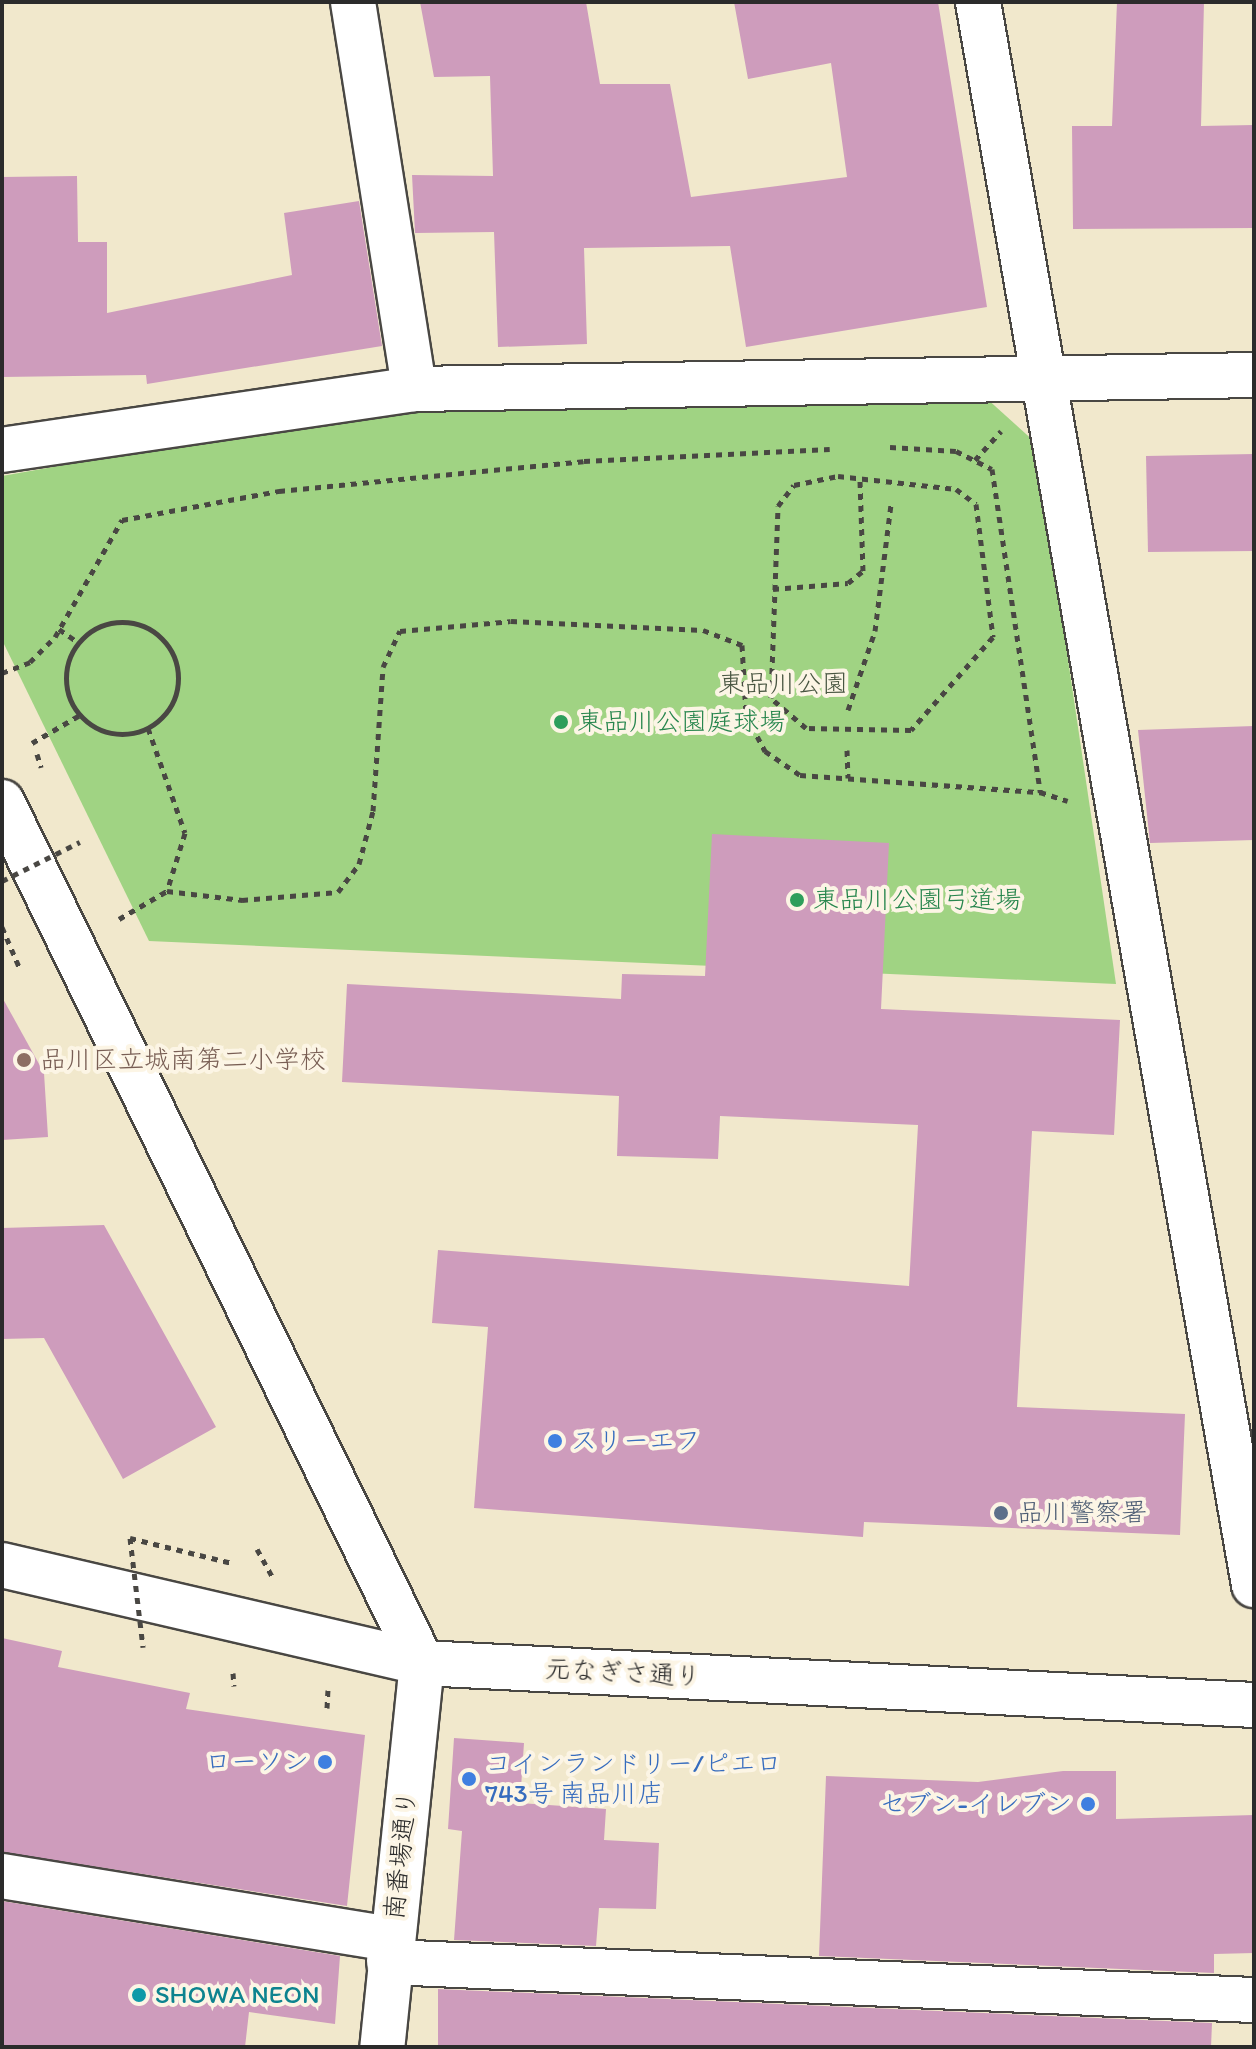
<!DOCTYPE html>
<meta charset="utf-8">
<style>
body{margin:0}
#map{position:relative;width:1256px;height:2049px;overflow:hidden;background:#f1e8cc;font-family:Itim,"Klee One",sans-serif}
div>[style]{position:absolute}
[style*='--x']{left:calc(var(--x)*1px);top:calc(var(--y)*1px);width:calc(var(--w)*1px);rotate:calc(var(--a)*1deg)}
.green>*{inset:0;background:#a0d383}
.building>*{inset:0;background:#ce9cbc}
.path>*{height:5px;margin-top:-2.5px;transform-origin:0;background:repeating-linear-gradient(90deg,#494743 0 6px,transparent 0 12px)}
.path>.ring{margin:-2.5px;padding:0;box-sizing:content-box;background:none;border:5px solid #494743;border-radius:50%}
.roads{filter:drop-shadow(2px 0 #494743) drop-shadow(-2px 0 #494743) drop-shadow(0 2px #494743) drop-shadow(0 -2px #494743)}
.minor>*{height:44px;margin:-22px;padding:0 22px;transform-origin:22px;border-radius:22px;background:#fff}
.path-bridge>*{height:5px;margin-top:-2.5px;transform-origin:0;background:repeating-linear-gradient(90deg,#494743 0 6px,transparent 0 12px)}
.dots>*{width:22px;height:22px;translate:-50% -50%;box-sizing:border-box;border:4px solid #fcf5e5;border-radius:50%}
span{translate:-50% -50%;white-space:nowrap;text-align:center;line-height:1.15;-webkit-text-stroke:8px #fcf5e5;paint-order:stroke}
.park-label{font-size:26px;color:#485541}
.leisure-label{font-size:26px;color:#27864d}
.left{translate:0 -50%;text-align:left}
.education-label{font-size:26px;color:#785e54}
.shop-label{font-size:26px;color:#366cbe}
.right{translate:-100% -50%;text-align:right}
.service-label{font-size:26px;color:#4e5e75}
.street-label{font-size:26px;color:#2b2b2b}
.culture-label{font-size:26px;color:#0d838f}
.frame{position:absolute;inset:0;border:4px solid #2b2b2b;pointer-events:none}
</style>
<div id="map">
<div class="green">
<div style="clip-path:polygon(985px 397px,1036px 443px,1116px 984px,149px 941px,2px 640px,2px 476px,402px 405px)"></div>
</div>
<div class="building">
<div style="clip-path:polygon(420px 2px,586px 2px,600px 84px,670px 84px,691px 197px,847px 177px,831px 63px,748px 79px,734px 2px,938px 2px,987px 307px,746px 347px,730px 246px,584px 248px,587px 344px,498px 347px,494px 232px,415px 233px,412px 175px,493px 176px,490px 76px,434px 77px)"></div>
<div style="clip-path:polygon(1117px 2px,1204px 2px,1201px 126px,1254px 125px,1254px 228px,1073px 229px,1072px 126px,1112px 126px)"></div>
<div style="clip-path:polygon(77px 176px,78px 242px,107px 242px,107px 313px,292px 275px,284px 213px,359px 201px,382px 346px,147px 384px,146px 375px,2px 377px,2px 177px)"></div>
<div style="clip-path:polygon(1254px 454px,1254px 551px,1148px 552px,1146px 456px)"></div>
<div style="clip-path:polygon(1254px 726px,1254px 840px,1150px 843px,1138px 730px)"></div>
<div style="clip-path:polygon(712px 834px,889px 843px,881px 1009px,1120px 1020px,1114px 1135px,1032px 1131px,1017px 1407px,1185px 1414px,1180px 1535px,864px 1522px,863px 1537px,474px 1508px,488px 1327px,432px 1323px,438px 1250px,909px 1286px,918px 1125px,720px 1116px,718px 1159px,617px 1156px,619px 1096px,342px 1082px,347px 984px,621px 999px,622px 974px,705px 976px)"></div>
<div style="clip-path:polygon(2px 997px,44px 1073px,48px 1137px,2px 1140px)"></div>
<div style="clip-path:polygon(104px 1225px,216px 1427px,123px 1479px,44px 1338px,2px 1339px,2px 1228px)"></div>
<div style="clip-path:polygon(2px 1638px,62px 1651px,58px 1667px,190px 1693px,186px 1709px,365px 1735px,347px 1906px,2px 1852px)"></div>
<div style="clip-path:polygon(454px 1738px,524px 1743px,520px 1803px,606px 1809px,604px 1840px,659px 1843px,656px 1909px,599px 1908px,596px 1946px,454px 1940px,462px 1831px,448px 1829px)"></div>
<div style="clip-path:polygon(1063px 1771px,1116px 1771px,1116px 1819px,1254px 1815px,1254px 1953px,1214px 1954px,1214px 1973px,819px 1956px,826px 1776px,978px 1782px)"></div>
<div style="clip-path:polygon(2px 1901px,340px 1956px,335px 2024px,249px 2012px,245px 2047px,2px 2047px)"></div>
<div style="clip-path:polygon(438px 1989px,1212px 2023px,1211px 2047px,438px 2047px)"></div>
</div>
<div class="path">
<div style="--x:890;--y:447;--w:66;--a:3.5"></div>
<div style="--x:956;--y:451;--w:40;--a:26.6"></div>
<div style="--x:992;--y:469;--w:327;--a:81.5"></div>
<div style="--x:975;--y:460;--w:39;--a:-48"></div>
<div style="--x:838;--y:476;--w:119;--a:6.3"></div>
<div style="--x:956;--y:489;--w:25;--a:37"></div>
<div style="--x:976;--y:504;--w:134;--a:82.7"></div>
<div style="--x:993;--y:637;--w:124;--a:131.4"></div>
<div style="--x:911;--y:730;--w:105;--a:-178.9"></div>
<div style="--x:806;--y:728;--w:46;--a:-139.4"></div>
<div style="--x:771;--y:698;--w:192;--a:-87.9"></div>
<div style="--x:778;--y:506;--w:26;--a:-53"></div>
<div style="--x:794;--y:485;--w:45;--a:-11.6"></div>
<div style="--x:773;--y:589;--w:75;--a:-4.6"></div>
<div style="--x:848;--y:583;--w:19;--a:-39"></div>
<div style="--x:863;--y:571;--w:92;--a:-91.9"></div>
<div class="ring" style="left:66px;top:622px;width:107px;height:107px"></div>
<div style="--x:59;--y:629;--w:24;--a:35"></div>
<div style="--x:2;--y:673;--w:30;--a:-21"></div>
<div style="--x:30;--y:662;--w:35;--a:-45"></div>
<div style="--x:55;--y:637;--w:135;--a:-60.2"></div>
<div style="--x:122;--y:520;--w:160;--a:-10.5"></div>
<div style="--x:279;--y:491;--w:306;--a:-5.6"></div>
<div style="--x:584;--y:461;--w:246;--a:-2.8"></div>
<div style="--x:848;--y:710;--w:83;--a:-71.1"></div>
<div style="--x:875;--y:631;--w:127;--a:-82.8"></div>
<div style="--x:148;--y:728;--w:111;--a:70.6"></div>
<div style="--x:185;--y:833;--w:61;--a:107.2"></div>
<div style="--x:32;--y:743;--w:56;--a:-30.3"></div>
<div style="--x:847;--y:750;--w:28;--a:88"></div>
<div style="--x:37;--y:754;--w:14;--a:73"></div>
<div style="--x:119;--y:919;--w:56;--a:-30.3"></div>
<div style="--x:167;--y:891;--w:76;--a:6.8"></div>
<div style="--x:242;--y:900;--w:96;--a:-4.8"></div>
<div style="--x:338;--y:892;--w:35;--a:-53"></div>
<div style="--x:359;--y:864;--w:55;--a:-75.2"></div>
<div style="--x:373;--y:811;--w:144;--a:-86"></div>
<div style="--x:383;--y:667;--w:40;--a:-65"></div>
<div style="--x:400;--y:631;--w:111;--a:-5.1"></div>
<div style="--x:511;--y:621;--w:192;--a:2.7"></div>
<div style="--x:703;--y:630;--w:42;--a:21"></div>
<div style="--x:742;--y:645;--w:70;--a:86.7"></div>
<div style="--x:746;--y:715;--w:41;--a:62.2"></div>
<div style="--x:765;--y:751;--w:42;--a:34.4"></div>
<div style="--x:800;--y:775;--w:241;--a:4.1"></div>
<div style="--x:1040;--y:792;--w:29;--a:18"></div>
<div style="--x:2;--y:927;--w:46;--a:66.8"></div>
<div style="--x:130;--y:1538;--w:105;--a:13.8"></div>
<div style="--x:257;--y:1549;--w:31;--a:61"></div>
<div style="--x:233;--y:1673;--w:13;--a:86"></div>
<div style="--x:327;--y:1708;--w:18;--a:-87"></div>
</div>
<div class="roads">
<div class="minor">
<div style="--x:353;--y:2;--w:392;--a:81"></div>
<div style="--x:978;--y:2;--w:1607;--a:80.11"></div>
<div style="--x:2;--y:450;--w:416;--a:-8.4"></div>
<div style="--x:414;--y:389;--w:840;--a:-0.95"></div>
<div style="--x:2;--y:802;--w:958;--a:64"></div>
<div style="--x:422;--y:1663;--w:386;--a:95.9"></div>
<div style="--x:2;--y:1565;--w:431;--a:13.1"></div>
<div style="--x:422;--y:1663;--w:833;--a:2.89"></div>
<div style="--x:2;--y:1876;--w:395;--a:9.2"></div>
<div style="--x:389;--y:1962;--w:866;--a:2.52"></div>
</div>
</div>
<div class="path-bridge">
<div style="--x:2;--y:881;--w:87;--a:-26.6"></div>
<div style="--x:130;--y:1538;--w:110;--a:83.2"></div>
</div>
<div class="dots">
<div style="left:561px;top:722px;background:#2e9e5b"></div>
<div style="left:797px;top:900px;background:#2e9e5b"></div>
<div style="left:24px;top:1060px;background:#8d6e63"></div>
<div style="left:555px;top:1441px;background:#3f7fe0"></div>
<div style="left:1001px;top:1513px;background:#5c6f8a"></div>
<div style="left:325px;top:1762px;background:#3f7fe0"></div>
<div style="left:469px;top:1779px;background:#3f7fe0"></div>
<div style="left:1088px;top:1804px;background:#3f7fe0"></div>
<div style="left:139px;top:1995px;background:#0f9aa8"></div>
</div>
<div class="park-label">
<span style="left:783px;top:684px">東品川公園</span>
</div>
<div class="leisure-label">
<span class="left" style="left:577px;top:722px">東品川公園庭球場</span>
<span class="left" style="left:813px;top:900px">東品川公園弓道場</span>
</div>
<div class="education-label">
<span class="left" style="left:40px;top:1060px">品川区立城南第二小学校</span>
</div>
<div class="shop-label">
<span class="left" style="left:571px;top:1441px">スリーエフ</span>
<span class="right" style="left:309px;top:1762px">ローソン</span>
<span class="left" style="left:485px;top:1779px">コインランドリー/ピエロ<br>743号 南品川店</span>
<span class="right" style="left:1072px;top:1804px">セブン-イレブン</span>
</div>
<div class="service-label">
<span class="left" style="left:1017px;top:1513px">品川警察署</span>
</div>
<div class="street-label">
<span style="left:623px;top:1673px;rotate:3deg">元なぎさ通り</span>
<span style="left:401px;top:1855px;rotate:-84deg">南番場通り</span>
</div>
<div class="culture-label">
<span class="left" style="left:155px;top:1995px">SHOWA NEON</span>
</div>
<div class="frame"></div>
</div>
